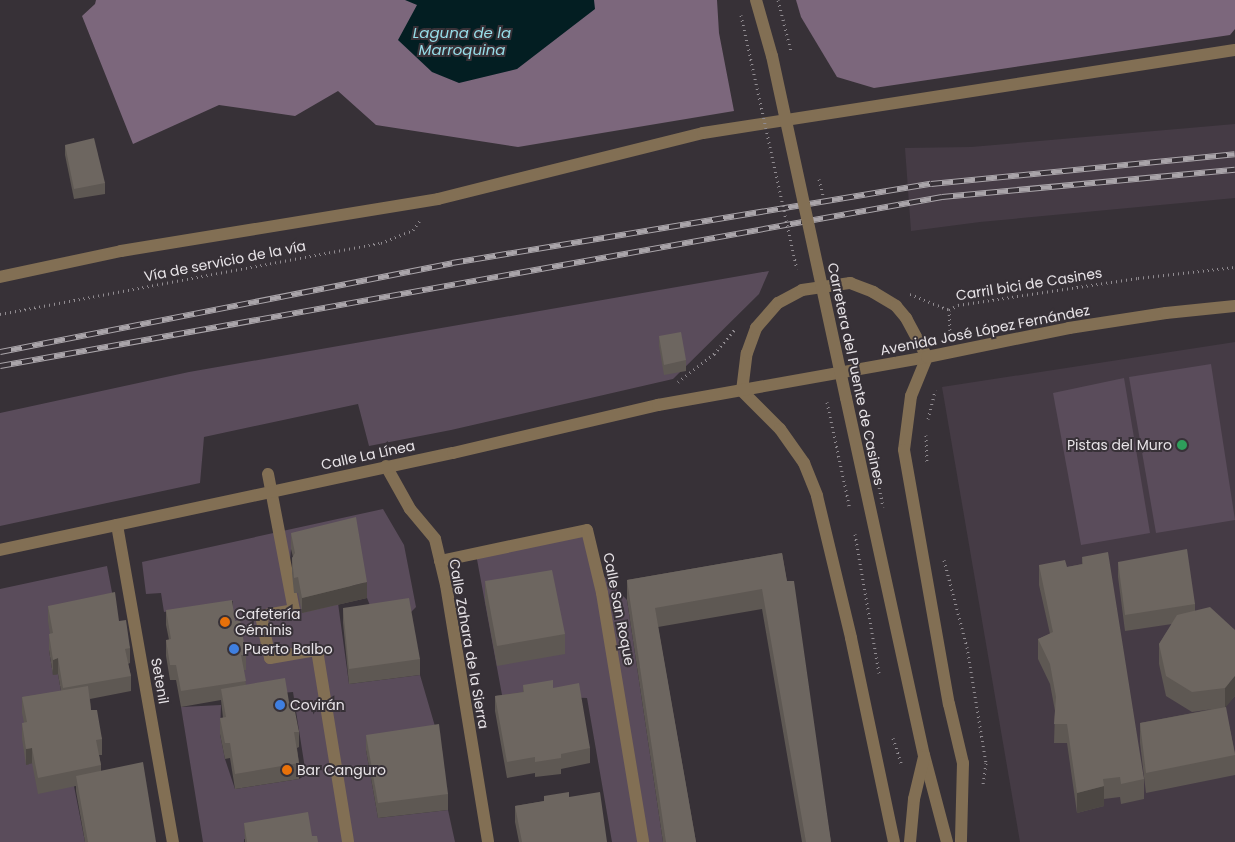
<!DOCTYPE html>
<meta charset="utf-8">
<style>
body{margin:0}
#map{position:relative;width:1235px;height:842px;overflow:hidden;background:#373137;font-family:Poppins,sans-serif}
div>[style]{position:absolute}
[style*='--x']{left:calc(var(--x)*1px);top:calc(var(--y)*1px);width:calc(var(--w)*1px);rotate:calc(var(--a)*1deg)}
.built>*{inset:0;background:#453b45}
.green>*{inset:0;background:#5a4c5b}
.forest>*{inset:0;background:#7c677c}
.water>*{inset:0;background:#031e22}
.path>*{height:3px;margin-top:-1.5px;transform-origin:0;background:repeating-linear-gradient(90deg,#908b90 0 1px,transparent 0 5px)}
.minor>*{height:12px;margin:-6px;padding:0 6px;transform-origin:6px;border-radius:6px;background:#826f54}
.rail>*{height:5.5px;margin-top:-2.75px;transform-origin:0;background:repeating-linear-gradient(90deg,#373137 0 11px,#aaa5aa 0 22px);box-sizing:border-box;border-block:1px solid #aaa5aa}
.path-bridge>*{height:3px;margin-top:-1.5px;transform-origin:0;background:repeating-linear-gradient(90deg,#908b90 0 1px,transparent 0 5px)}
.minor-bridge>*{height:12px;margin:-6px;padding:0 6px;transform-origin:6px;border-radius:6px;background:#826f54}
.wall>*{inset:0;background:#5e5853}
.shaded-wall>*{inset:0;background:#4c4743}
.building>*{inset:0;background:#6d6660}
.dots>*{width:14px;height:14px;translate:-50% -50%;box-sizing:border-box;border:2px solid #373137;border-radius:50%}
span{translate:-50% -50%;white-space:nowrap;text-align:center;line-height:1.15;-webkit-text-stroke:4px #373137;paint-order:stroke}
.street-label{font-size:14px;color:#e7e3e7}
.poi-label{font-size:14px;color:#e7e3e7}
.right{translate:-100% -50%;text-align:right}
.left{translate:0 -50%;text-align:left}
.water-label{font-size:15px;color:#97dde8;font-style:italic}
</style>
<div id="map">
<div class="built">
<div style="clip-path:polygon(1235px 124px,1235px 198px,980px 222px,911px 231px,905px 148px,971px 147px)"></div>
<div style="clip-path:polygon(1235px 342px,1235px 842px,1020px 842px,942px 387px)"></div>
</div>
<div class="green">
<div style="clip-path:polygon(769px 271px,759px 294px,673px 379px,451px 430px,369px 446px,358px 404px,204px 437px,200px 483px,0 526px,0 413px,189px 372px)"></div>
<div style="clip-path:polygon(1211px 364px,1235px 520px,1156px 533px,1129px 377px)"></div>
<div style="clip-path:polygon(1124px 378px,1150px 533px,1081px 545px,1053px 393px)"></div>
<div style="clip-path:polygon(383px 509px,404px 545px,416px 607px,409px 614px,375px 618px,367px 598px,356px 533px,291px 549px,287px 593px,298px 593px,338px 603px,349px 684px,420px 675px,439px 740px,366px 750px,378px 818px,448px 810px,455px 842px,313px 842px,244px 839px,244px 842px,203px 842px,181px 707px,221px 705px,220px 734px,225px 759px,235px 789px,299px 779px,306px 775px,293px 692px,246px 696px,232px 615px,233px 601px,164px 612px,161px 593px,146px 594px,142px 562px)"></div>
<div style="clip-path:polygon(587px 530px,598px 570px,627px 600px,663px 842px,612px 842px,587px 698px,502px 695px,476px 554px)"></div>
<div style="clip-path:polygon(107px 566px,115px 608px,49px 650px,53px 675px,58px 674px,63px 703px,27px 737px,26px 765px,32px 763px,74px 786px,85px 842px,0 842px,0 589px)"></div>
</div>
<div class="forest">
<div style="clip-path:polygon(96px 0,717px 0,719px 33px,734px 111px,518px 147px,376px 125px,338px 91px,295px 116px,219px 105px,133px 144px,82px 16px,95px 4px)"></div>
<div style="clip-path:polygon(796px 0,1235px 0,1235px 29px,1230px 35px,874px 88px,837px 77px,801px 17px)"></div>
</div>
<div class="water">
<div style="clip-path:polygon(405px 0,594px 0,595px 9px,517px 69px,459px 83px,432px 72px,398px 40px,417px 5px)"></div>
</div>
<div class="path">
<div style="--x:910;--y:294;--w:42;--a:22.3"></div>
<div style="--x:0;--y:314;--w:388;--a:-10.6"></div>
<div style="--x:381;--y:243;--w:35;--a:-22"></div>
<div style="--x:413;--y:230;--w:12;--a:-55"></div>
<div style="--x:950;--y:335;--w:25;--a:-92"></div>
<div style="--x:949;--y:310;--w:10;--a:-29"></div>
<div style="--x:958;--y:305;--w:182;--a:-8.5"></div>
<div style="--x:1138;--y:278;--w:98;--a:-6.5"></div>
<div style="--x:678;--y:382;--w:46;--a:-37.9"></div>
<div style="--x:714;--y:354;--w:33;--a:-50"></div>
<div style="--x:928;--y:419;--w:30;--a:-76"></div>
<div style="--x:926;--y:435;--w:28;--a:88"></div>
<div style="--x:855;--y:534;--w:141;--a:80.2"></div>
<div style="--x:944;--y:560;--w:90;--a:75.2"></div>
<div style="--x:967;--y:647;--w:118;--a:80.7"></div>
<div style="--x:986;--y:763;--w:21;--a:98"></div>
<div style="--x:893;--y:738;--w:28;--a:72"></div>
</div>
<div class="minor">
<div style="--x:756;--y:0;--w:58;--a:74.1"></div>
<div style="--x:0;--y:277;--w:124;--a:-12.1"></div>
<div style="--x:121;--y:251;--w:321;--a:-9.3"></div>
<div style="--x:438;--y:199;--w:273;--a:-14"></div>
<div style="--x:703;--y:133;--w:538;--a:-8.87"></div>
<div style="--x:742;--y:391;--w:38;--a:-83"></div>
<div style="--x:747;--y:353;--w:27;--a:-70"></div>
<div style="--x:756;--y:328;--w:33;--a:-49"></div>
<div style="--x:778;--y:303;--w:27;--a:-28"></div>
<div style="--x:802;--y:290;--w:49;--a:-8.3"></div>
<div style="--x:850;--y:283;--w:25;--a:21"></div>
<div style="--x:873;--y:292;--w:27;--a:31"></div>
<div style="--x:896;--y:306;--w:16;--a:50"></div>
<div style="--x:906;--y:318;--w:44;--a:61.7"></div>
<div style="--x:927;--y:357;--w:42;--a:112.3"></div>
<div style="--x:911;--y:396;--w:54;--a:97.4"></div>
<div style="--x:904;--y:450;--w:258;--a:80"></div>
<div style="--x:949;--y:704;--w:61;--a:76.7"></div>
<div style="--x:963;--y:763;--w:79;--a:91.5"></div>
<div style="--x:742;--y:391;--w:54;--a:45"></div>
<div style="--x:780;--y:429;--w:42;--a:54.8"></div>
<div style="--x:804;--y:463;--w:35;--a:68"></div>
<div style="--x:817;--y:496;--w:146;--a:76.5"></div>
<div style="--x:851;--y:638;--w:208;--a:78.1"></div>
<div style="--x:846;--y:398;--w:365;--a:77.7"></div>
<div style="--x:924;--y:755;--w:90;--a:75.2"></div>
<div style="--x:386;--y:466;--w:49;--a:60.8"></div>
<div style="--x:410;--y:509;--w:39;--a:50"></div>
<div style="--x:435;--y:539;--w:47;--a:76.6"></div>
<div style="--x:446;--y:585;--w:260;--a:80.7"></div>
<div style="--x:268;--y:474;--w:138;--a:79.2"></div>
<div style="--x:294;--y:610;--w:34;--a:170"></div>
<div style="--x:261;--y:616;--w:43;--a:77.9"></div>
<div style="--x:270;--y:658;--w:48;--a:-9.7"></div>
<div style="--x:317;--y:650;--w:194;--a:80.8"></div>
<div style="--x:117;--y:525;--w:322;--a:80"></div>
<div style="--x:0;--y:550;--w:463;--a:-12.1"></div>
<div style="--x:453;--y:453;--w:211;--a:-13.2"></div>
<div style="--x:658;--y:405;--w:273;--a:-10.1"></div>
<div style="--x:927;--y:357;--w:145;--a:-11.5"></div>
<div style="--x:1069;--y:328;--w:98;--a:-8.8"></div>
<div style="--x:1166;--y:313;--w:69;--a:-5.8"></div>
<div style="--x:440;--y:561;--w:150;--a:-11.9"></div>
<div style="--x:587;--y:530;--w:65;--a:76.6"></div>
<div style="--x:602;--y:593;--w:252;--a:80.6"></div>
<div style="--x:910;--y:842;--w:43;--a:-84.7"></div>
<div style="--x:914;--y:799;--w:43;--a:-76.6"></div>
</div>
<div class="rail">
<div style="--x:0;--y:352;--w:461;--a:-11.1"></div>
<div style="--x:452;--y:263;--w:485;--a:-9.4"></div>
<div style="--x:931;--y:184;--w:305;--a:-5.6"></div>
<div style="--x:0;--y:366;--w:957;--a:-10.17"></div>
<div style="--x:942;--y:197;--w:294;--a:-5.3"></div>
</div>
<div class="path-bridge">
<div style="--x:778;--y:0;--w:53;--a:75.7"></div>
<div style="--x:741;--y:15;--w:260;--a:77.6"></div>
<div style="--x:819;--y:179;--w:16;--a:76"></div>
<div style="--x:827;--y:402;--w:109;--a:77.9"></div>
<div style="--x:863;--y:404;--w:105;--a:79"></div>
</div>
<div class="minor-bridge">
<div style="--x:772;--y:56;--w:350;--a:77.8"></div>
</div>
<div class="wall">
<div style="clip-path:polygon(65px 145px,105px 183px,105px 194px,74px 199px,65px 155px)"></div>
<div style="clip-path:polygon(659px 336px,686px 360px,686px 371px,664px 375px,659px 346px)"></div>
<div style="clip-path:polygon(291px 533px,367px 598px,302px 613px,298px 593px,294px 593px,292px 573px,292px 558px,293px 557px,291px 549px)"></div>
<div style="clip-path:polygon(782px 553px,831px 842px,802px 842px,762px 609px,658px 627px,696px 842px,663px 842px,627px 600px,627px 580px)"></div>
<div style="clip-path:polygon(1082px 557px,1144px 779px,1144px 799px,1121px 804px,1120px 797px,1104px 799px,1104px 806px,1077px 813px,1067px 743px,1054px 743px,1055px 711px,1050px 684px,1038px 659px,1038px 639px,1050px 634px,1039px 585px,1039px 565px,1067px 567px,1082px 564px)"></div>
<div style="clip-path:polygon(1118px 562px,1195px 604px,1195px 611px,1235px 696px,1225px 707px,1235px 753px,1235px 775px,1146px 793px,1140px 743px,1140px 723px,1213px 709px,1192px 712px,1166px 696px,1159px 664px,1159px 644px,1172px 624px,1125px 631px,1118px 577px)"></div>
<div style="clip-path:polygon(485px 581px,565px 634px,565px 654px,497px 666px,485px 601px)"></div>
<div style="clip-path:polygon(48px 606px,119px 621px,130px 648px,130px 663px,128px 664px,131px 676px,131px 691px,90px 699px,91px 710px,102px 739px,102px 755px,99px 755px,101px 765px,101px 771px,156px 842px,85px 842px,76px 791px,76px 786px,38px 794px,32px 763px,26px 765px,22px 739px,22px 723px,24px 723px,22px 713px,22px 697px,61px 691px,58px 674px,53px 675px,49px 650px,49px 634px,50px 634px,48px 621px)"></div>
<div style="clip-path:polygon(343px 608px,420px 659px,420px 675px,349px 684px,343px 623px)"></div>
<div style="clip-path:polygon(166px 610px,235px 621px,246px 655px,246px 670px,244px 670px,246px 685px,289px 702px,299px 732px,299px 747px,297px 748px,299px 763px,299px 779px,235px 789px,230px 758px,225px 759px,220px 734px,220px 718px,223px 718px,221px 700px,181px 707px,176px 680px,170px 680px,166px 656px,166px 640px,169px 640px,166px 625px)"></div>
<div style="clip-path:polygon(523px 685px,553px 688px,590px 748px,590px 763px,561px 769px,561px 774px,535px 777px,535px 773px,507px 778px,495px 711px,495px 696px,523px 692px)"></div>
<div style="clip-path:polygon(366px 735px,448px 794px,448px 810px,378px 818px,366px 750px)"></div>
<div style="clip-path:polygon(569px 797px,607px 842px,519px 842px,515px 822px,515px 806px)"></div>
<div style="clip-path:polygon(244px 823px,312px 836px,318px 842px,245px 842px)"></div>
</div>
<div class="shaded-wall">
<div style="clip-path:polygon(367px 582px,367px 598px,302px 613px,302px 598px)"></div>
<div style="clip-path:polygon(58px 658px,58px 674px,53px 675px,53px 660px)"></div>
<div style="clip-path:polygon(1235px 676px,1235px 696px,1225px 708px,1225px 688px)"></div>
<div style="clip-path:polygon(32px 748px,32px 763px,26px 765px,26px 749px)"></div>
<div style="clip-path:polygon(1104px 786px,1104px 806px,1077px 813px,1077px 793px)"></div>
</div>
<div class="building">
<div style="clip-path:polygon(94px 138px,105px 183px,74px 189px,65px 145px)"></div>
<div style="clip-path:polygon(681px 332px,686px 360px,664px 365px,659px 336px)"></div>
<div style="clip-path:polygon(356px 517px,367px 582px,302px 598px,298px 577px,294px 578px,292px 558px,295px 553px,291px 533px)"></div>
<div style="clip-path:polygon(1187px 549px,1195px 604px,1125px 615px,1118px 562px)"></div>
<div style="clip-path:polygon(1108px 552px,1144px 779px,1121px 784px,1120px 777px,1103px 779px,1104px 786px,1077px 793px,1067px 724px,1054px 724px,1056px 697px,1050px 664px,1038px 639px,1053px 632px,1039px 565px,1065px 560px,1067px 567px,1083px 564px,1082px 557px)"></div>
<div style="clip-path:polygon(782px 553px,787px 581px,794px 581px,831px 842px,806px 842px,762px 589px,655px 608px,696px 842px,666px 842px,627px 580px)"></div>
<div style="clip-path:polygon(552px 570px,565px 634px,497px 646px,485px 581px)"></div>
<div style="clip-path:polygon(115px 592px,119px 621px,126px 620px,130px 648px,125px 649px,131px 676px,63px 688px,58px 658px,53px 660px,49px 634px,53px 633px,48px 606px)"></div>
<div style="clip-path:polygon(409px 598px,420px 659px,349px 669px,343px 608px)"></div>
<div style="clip-path:polygon(232px 600px,235px 621px,240px 620px,246px 655px,241px 655px,246px 681px,181px 691px,176px 665px,170px 665px,166px 640px,171px 639px,166px 610px)"></div>
<div style="clip-path:polygon(1210px 607px,1235px 630px,1235px 676px,1225px 688px,1192px 692px,1166px 676px,1159px 644px,1177px 615px)"></div>
<div style="clip-path:polygon(285px 678px,289px 702px,293px 701px,299px 732px,294px 732px,299px 763px,235px 774px,230px 743px,225px 743px,220px 718px,226px 717px,221px 689px)"></div>
<div style="clip-path:polygon(553px 680px,553px 688px,579px 683px,590px 748px,561px 754px,561px 758px,535px 762px,535px 757px,507px 762px,495px 696px,524px 692px,523px 685px)"></div>
<div style="clip-path:polygon(88px 686px,91px 710px,97px 710px,102px 739px,96px 740px,101px 765px,38px 778px,32px 748px,26px 749px,22px 723px,27px 722px,22px 697px)"></div>
<div style="clip-path:polygon(1226px 707px,1235px 755px,1146px 773px,1140px 723px)"></div>
<div style="clip-path:polygon(439px 724px,448px 794px,378px 803px,366px 735px)"></div>
<div style="clip-path:polygon(143px 762px,156px 842px,88px 842px,76px 776px)"></div>
<div style="clip-path:polygon(569px 792px,569px 797px,600px 792px,607px 842px,522px 842px,515px 806px,544px 801px,544px 796px)"></div>
<div style="clip-path:polygon(308px 812px,312px 836px,317px 836px,318px 842px,247px 842px,244px 823px)"></div>
</div>
<div class="dots">
<div style="left:1182px;top:445px;background:#2e9e5b"></div>
<div style="left:225px;top:622px;background:#e8710a"></div>
<div style="left:234px;top:649px;background:#3f7fe0"></div>
<div style="left:280px;top:705px;background:#3f7fe0"></div>
<div style="left:287px;top:770px;background:#e8710a"></div>
</div>
<div class="street-label">
<span style="left:225px;top:261px;rotate:-11deg">Vía de servicio de la vía</span>
<span style="left:1029px;top:284px;rotate:-9deg">Carril bici de Casines</span>
<span style="left:985px;top:330px;rotate:-11deg">Avenida José López Fernández</span>
<span style="left:856px;top:374px;rotate:78deg">Carretera del Puente de Casines</span>
<span style="left:368px;top:455px;rotate:-12deg">Calle La Línea</span>
<span style="left:619px;top:609px;rotate:79deg">Calle San Roque</span>
<span style="left:469px;top:644px;rotate:80deg">Calle Zahara de la Sierra</span>
<span style="left:160px;top:681px;rotate:80deg">Setenil</span>
</div>
<div class="poi-label">
<span class="right" style="left:1172px;top:445px">Pistas del Muro</span>
<span class="left" style="left:235px;top:622px">Cafetería<br>Géminis</span>
<span class="left" style="left:244px;top:649px">Puerto Balbo</span>
<span class="left" style="left:290px;top:705px">Covirán</span>
<span class="left" style="left:297px;top:770px">Bar Canguro</span>
</div>
<div class="water-label">
<span style="left:462px;top:41px">Laguna de la<br>Marroquina</span>
</div>
</div>
